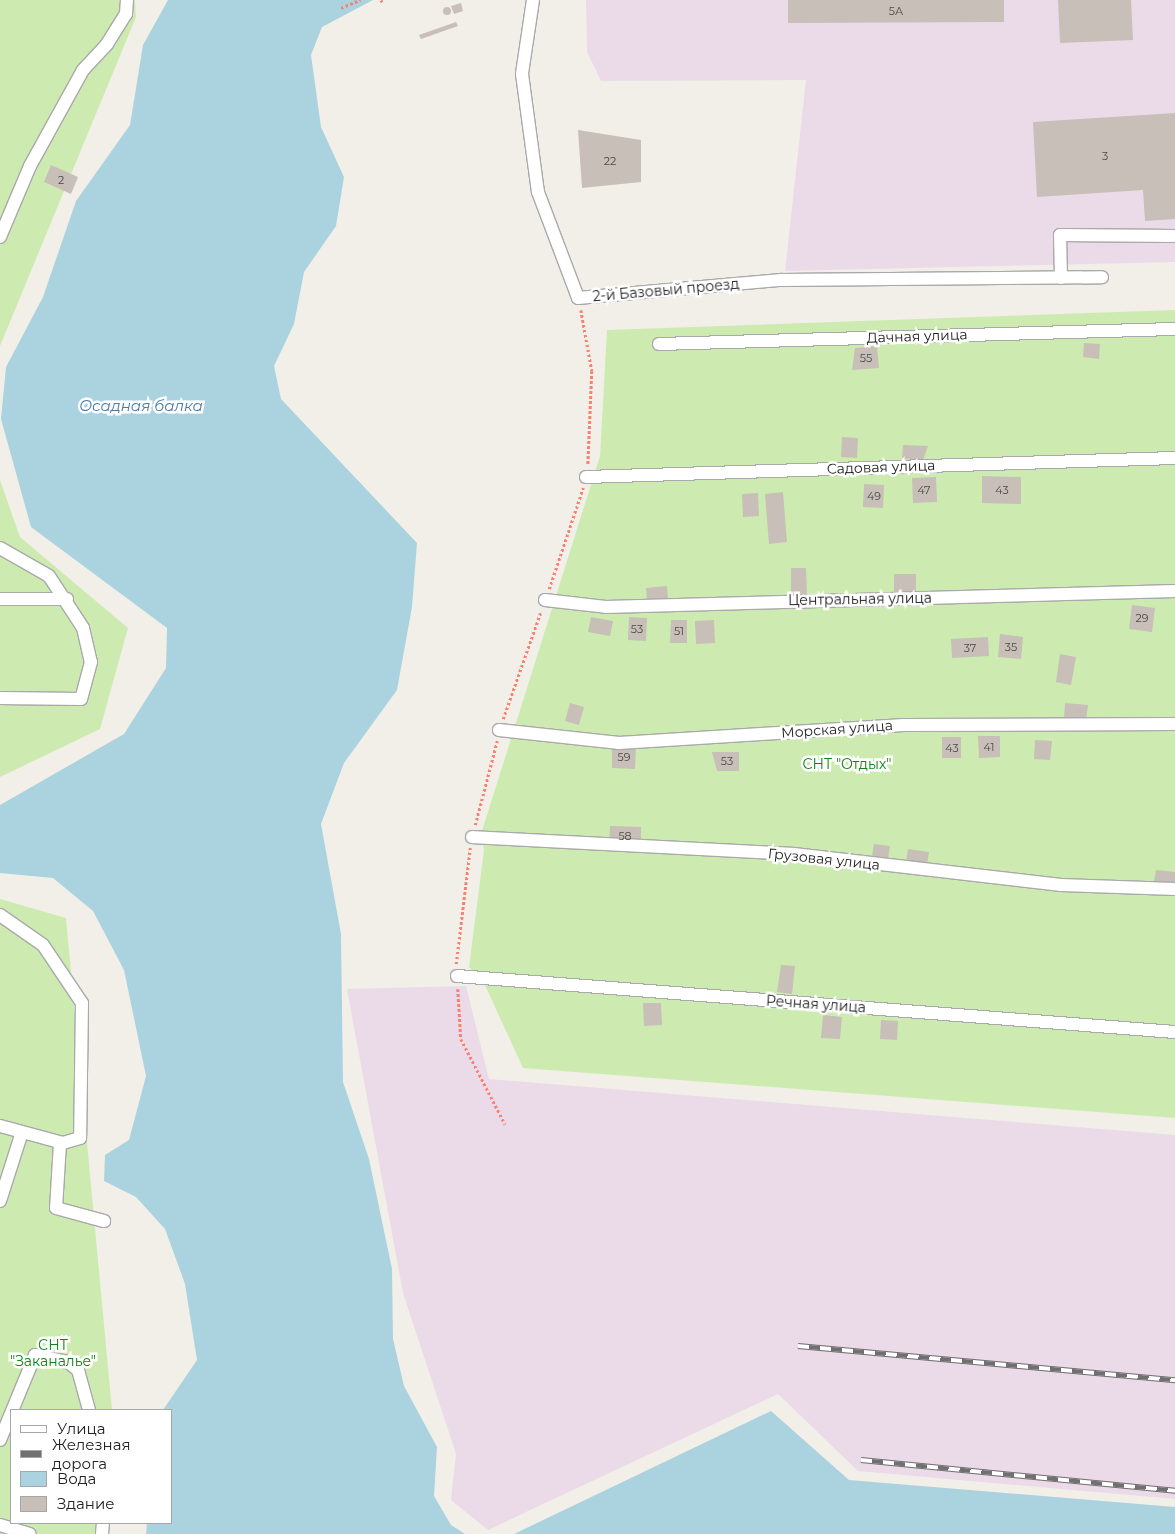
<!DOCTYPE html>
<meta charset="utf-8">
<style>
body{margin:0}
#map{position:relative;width:1175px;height:1534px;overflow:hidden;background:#f2efe9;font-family:Montserrat,sans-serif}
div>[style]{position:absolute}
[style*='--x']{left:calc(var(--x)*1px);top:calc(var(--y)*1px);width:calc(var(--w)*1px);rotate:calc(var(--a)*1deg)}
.industrial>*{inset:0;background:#ebdbe8}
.grass>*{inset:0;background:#cdebb0}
.water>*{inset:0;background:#aad3df}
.building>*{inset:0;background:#c7bfb8}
.round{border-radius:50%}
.path>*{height:2.5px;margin-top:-1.25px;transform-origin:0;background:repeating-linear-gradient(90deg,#fa8072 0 2.5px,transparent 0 5px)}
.roads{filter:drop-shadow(1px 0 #a9a9a9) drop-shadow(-1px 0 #a9a9a9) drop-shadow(0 1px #a9a9a9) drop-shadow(0 -1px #a9a9a9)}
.minor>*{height:12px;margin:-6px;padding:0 6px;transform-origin:6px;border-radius:6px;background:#fff}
.rail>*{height:5.5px;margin-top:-2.75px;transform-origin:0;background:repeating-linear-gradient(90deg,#fff 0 11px,#707070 0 22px);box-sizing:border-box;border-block:1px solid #707070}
span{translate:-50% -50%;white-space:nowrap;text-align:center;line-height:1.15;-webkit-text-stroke:5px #fff;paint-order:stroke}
.number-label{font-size:11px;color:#4b4948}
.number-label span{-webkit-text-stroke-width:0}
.street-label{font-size:14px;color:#222}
.park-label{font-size:14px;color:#0c8416}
.water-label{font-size:15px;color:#4a7aab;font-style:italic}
.legend{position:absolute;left:10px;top:1409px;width:162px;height:115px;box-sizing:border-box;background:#fff;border:1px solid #a7a7a7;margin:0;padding:6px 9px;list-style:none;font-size:15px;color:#222}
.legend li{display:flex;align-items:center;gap:10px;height:25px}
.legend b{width:25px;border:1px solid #a7a7a7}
</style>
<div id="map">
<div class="industrial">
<div style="clip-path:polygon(586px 0,1175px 0,1175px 262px,785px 271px,806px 80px,601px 81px,587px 52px)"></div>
<div style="clip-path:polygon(466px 986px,489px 1079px,1175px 1135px,1175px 1499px,858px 1471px,778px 1394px,488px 1530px,451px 1500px,456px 1454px,403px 1293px,347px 989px)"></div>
</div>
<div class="grass">
<div style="clip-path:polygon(0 0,135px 0,136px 17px,0 346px)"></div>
<div style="clip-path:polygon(1175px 310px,1175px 1118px,523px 1068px,484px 983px,469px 967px,484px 850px,481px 834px,600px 456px,607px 330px)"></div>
<div style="clip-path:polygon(0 480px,20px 537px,128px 628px,100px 729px,0 777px)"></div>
<div style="clip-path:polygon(0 899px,66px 918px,112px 1410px,11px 1410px,11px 1523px,108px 1523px,106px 1534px,0 1534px)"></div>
</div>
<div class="water">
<div style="clip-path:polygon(168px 0,373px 0,322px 27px,311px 55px,321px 127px,344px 177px,336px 226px,304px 272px,294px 324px,274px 366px,281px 399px,417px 543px,412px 607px,397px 690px,344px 763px,321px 824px,341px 934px,343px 1082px,369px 1159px,392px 1269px,393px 1339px,404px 1386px,437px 1447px,434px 1496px,451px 1525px,465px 1534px,146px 1534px,147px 1523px,171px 1523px,171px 1410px,163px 1410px,197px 1360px,185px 1284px,165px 1229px,136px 1197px,104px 1181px,105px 1155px,129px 1140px,146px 1076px,124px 970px,93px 911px,53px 878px,0 873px,0 805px,124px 734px,166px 668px,167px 628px,31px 527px,1px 419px,6px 367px,43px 297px,76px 201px,130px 125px,143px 45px)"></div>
<div style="clip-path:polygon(771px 1411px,849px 1480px,1175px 1507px,1175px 1534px,514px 1534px)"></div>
</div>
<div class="building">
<div style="clip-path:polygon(788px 0,1004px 0,1004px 22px,788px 23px)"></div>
<div style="clip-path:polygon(1058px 0,1131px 0,1133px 40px,1060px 43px)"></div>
<div style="clip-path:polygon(461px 3px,463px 11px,454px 14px,451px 6px)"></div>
<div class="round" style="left:443px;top:7px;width:8px;height:8px"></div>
<div style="clip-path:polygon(456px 22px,458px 26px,421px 39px,419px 35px)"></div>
<div style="clip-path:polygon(1175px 113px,1175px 219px,1145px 221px,1143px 190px,1037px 197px,1033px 122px)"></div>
<div style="clip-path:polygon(578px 130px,641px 140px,641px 182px,582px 188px)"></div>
<div style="clip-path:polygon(51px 165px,78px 177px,71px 194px,44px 182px)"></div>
<div style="clip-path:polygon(1084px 343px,1100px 344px,1099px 359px,1083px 357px)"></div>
<div style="clip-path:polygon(877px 346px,879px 368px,852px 370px,855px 348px)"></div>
<div style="clip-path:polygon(842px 437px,858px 438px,857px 458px,841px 457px)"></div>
<div style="clip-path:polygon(903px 445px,928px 446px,923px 460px,902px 459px)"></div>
<div style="clip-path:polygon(982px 476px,1021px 477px,1021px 504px,982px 503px)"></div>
<div style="clip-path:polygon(936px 477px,937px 502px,913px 503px,912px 478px)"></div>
<div style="clip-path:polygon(864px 484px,884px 485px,883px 508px,863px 507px)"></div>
<div style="clip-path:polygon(783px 492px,787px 542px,769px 544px,765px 494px)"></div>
<div style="clip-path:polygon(758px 493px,759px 516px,743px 517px,742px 494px)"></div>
<div style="clip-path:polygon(791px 568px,806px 568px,807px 595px,791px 595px)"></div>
<div style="clip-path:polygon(894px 574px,916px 574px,916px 592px,894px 591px)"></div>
<div style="clip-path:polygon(667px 586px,668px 599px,647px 601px,646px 588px)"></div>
<div style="clip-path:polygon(1132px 605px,1155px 608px,1152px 632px,1129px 629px)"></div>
<div style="clip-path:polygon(591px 617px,613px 621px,610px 636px,588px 632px)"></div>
<div style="clip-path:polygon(629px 617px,647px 618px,646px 641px,628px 640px)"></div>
<div style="clip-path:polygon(671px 620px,687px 620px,687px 643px,670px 643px)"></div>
<div style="clip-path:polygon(714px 620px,715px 643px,696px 644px,695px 621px)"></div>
<div style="clip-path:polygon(1000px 634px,1023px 637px,1021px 659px,998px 657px)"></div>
<div style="clip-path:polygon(988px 637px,989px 656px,952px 658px,951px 639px)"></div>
<div style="clip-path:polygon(1060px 654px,1076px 657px,1071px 685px,1056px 682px)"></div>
<div style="clip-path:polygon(570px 703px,584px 707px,579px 725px,565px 721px)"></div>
<div style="clip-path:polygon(1065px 703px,1088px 705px,1086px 720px,1064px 718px)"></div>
<div style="clip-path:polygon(978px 736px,1000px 736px,1000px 757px,979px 758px)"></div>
<div style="clip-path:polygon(942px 737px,961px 737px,961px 758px,942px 758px)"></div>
<div style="clip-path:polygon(1035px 740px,1052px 741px,1050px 760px,1034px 759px)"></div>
<div style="clip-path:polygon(612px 746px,636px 746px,635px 769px,612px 768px)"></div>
<div style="clip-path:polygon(712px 752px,739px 752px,739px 771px,717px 771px)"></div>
<div style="clip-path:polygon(610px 826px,641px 827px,641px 846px,609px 845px)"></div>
<div style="clip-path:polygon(874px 844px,890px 846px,888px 859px,872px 856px)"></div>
<div style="clip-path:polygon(908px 849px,929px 852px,927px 865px,906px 862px)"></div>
<div style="clip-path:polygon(1156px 870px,1175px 872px,1175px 884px,1154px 881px)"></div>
<div style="clip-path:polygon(781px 965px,795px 966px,792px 994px,777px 992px)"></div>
<div style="clip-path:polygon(643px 1003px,661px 1003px,662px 1025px,644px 1026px)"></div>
<div style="clip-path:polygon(823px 1015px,842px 1017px,840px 1039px,821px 1038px)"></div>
<div style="clip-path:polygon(881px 1020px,898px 1021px,897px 1040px,880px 1039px)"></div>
</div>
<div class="path">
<div style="--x:381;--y:0;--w:5;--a:53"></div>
<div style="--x:341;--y:8;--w:21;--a:-23"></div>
<div style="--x:581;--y:310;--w:62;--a:79.8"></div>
<div style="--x:592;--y:371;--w:94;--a:92.4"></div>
<div style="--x:549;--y:589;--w:107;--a:-71.4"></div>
<div style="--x:503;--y:719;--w:114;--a:-70.6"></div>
<div style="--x:475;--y:825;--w:87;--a:-75.3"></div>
<div style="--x:456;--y:964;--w:117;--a:-83.1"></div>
<div style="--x:458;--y:989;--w:50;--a:86.6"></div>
<div style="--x:461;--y:1039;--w:96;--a:62.6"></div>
</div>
<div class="roads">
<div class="minor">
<div style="--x:533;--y:0;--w:75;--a:98.5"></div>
<div style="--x:522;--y:74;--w:119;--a:82.3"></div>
<div style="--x:538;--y:192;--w:113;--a:69.3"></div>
<div style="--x:578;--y:298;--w:204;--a:-5.1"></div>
<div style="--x:781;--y:280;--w:321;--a:-0.5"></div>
<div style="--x:0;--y:237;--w:77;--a:-67.1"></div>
<div style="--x:30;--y:166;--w:110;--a:-61.1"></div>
<div style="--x:83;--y:70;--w:35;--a:-47"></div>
<div style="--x:107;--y:44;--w:36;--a:-58"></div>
<div style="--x:126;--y:14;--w:14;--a:-86"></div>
<div style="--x:1061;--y:278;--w:43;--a:-91.3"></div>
<div style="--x:1060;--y:235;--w:115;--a:0.5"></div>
<div style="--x:659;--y:344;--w:516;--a:-1.67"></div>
<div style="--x:586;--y:477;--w:589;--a:-1.85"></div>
<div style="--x:0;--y:548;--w:56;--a:29.7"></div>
<div style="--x:49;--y:576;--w:62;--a:56.8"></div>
<div style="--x:83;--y:628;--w:35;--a:77"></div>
<div style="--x:91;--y:662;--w:38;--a:105"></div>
<div style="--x:81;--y:699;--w:81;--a:-179.3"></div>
<div style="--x:0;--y:599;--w:67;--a:0"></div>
<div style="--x:545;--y:600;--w:61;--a:6.5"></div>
<div style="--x:606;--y:607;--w:569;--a:-1.61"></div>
<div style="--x:499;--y:730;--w:121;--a:6.2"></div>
<div style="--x:619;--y:743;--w:285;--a:-3.6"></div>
<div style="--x:903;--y:725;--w:272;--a:-0.2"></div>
<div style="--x:472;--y:837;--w:322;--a:3"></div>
<div style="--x:794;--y:854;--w:269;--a:6.6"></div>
<div style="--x:1061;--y:885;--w:114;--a:2"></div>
<div style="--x:0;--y:915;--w:52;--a:34.9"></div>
<div style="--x:43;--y:945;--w:70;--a:56.1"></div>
<div style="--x:82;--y:1003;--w:135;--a:90.8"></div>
<div style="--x:80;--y:1138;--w:18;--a:164"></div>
<div style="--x:63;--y:1143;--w:65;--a:-164.9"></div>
<div style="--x:457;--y:976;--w:720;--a:4.46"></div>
<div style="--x:60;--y:1143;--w:65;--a:93.5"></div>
<div style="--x:56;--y:1208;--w:50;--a:15.2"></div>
<div style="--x:0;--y:1201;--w:72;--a:-72.3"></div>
<div style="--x:0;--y:1440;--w:92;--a:-67.6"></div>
<div style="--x:35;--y:1355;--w:34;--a:12"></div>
<div style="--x:68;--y:1362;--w:13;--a:39"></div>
<div style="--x:78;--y:1370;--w:41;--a:74.6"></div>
<div style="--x:0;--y:1525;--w:31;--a:17"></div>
<div style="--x:102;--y:1534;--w:11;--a:-85"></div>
</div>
</div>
<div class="rail">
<div style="--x:798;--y:1346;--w:379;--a:5.2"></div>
<div style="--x:861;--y:1460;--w:316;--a:5.6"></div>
</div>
<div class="number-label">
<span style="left:896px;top:11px">5А</span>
<span style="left:1105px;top:156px">3</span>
<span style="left:610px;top:161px">22</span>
<span style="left:61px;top:180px">2</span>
<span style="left:866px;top:358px">55</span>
<span style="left:924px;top:490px">47</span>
<span style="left:1002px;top:490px">43</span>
<span style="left:874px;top:496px">49</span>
<span style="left:1142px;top:618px">29</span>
<span style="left:637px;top:629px">53</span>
<span style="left:679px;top:631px">51</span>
<span style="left:1011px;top:647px">35</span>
<span style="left:970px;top:648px">37</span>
<span style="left:989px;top:747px">41</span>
<span style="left:952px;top:748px">43</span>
<span style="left:624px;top:757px">59</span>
<span style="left:727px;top:761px">53</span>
<span style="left:625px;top:836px">58</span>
</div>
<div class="street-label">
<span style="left:666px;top:290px;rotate:-5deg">2-й Базовый проезд</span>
<span style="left:917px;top:336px;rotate:-2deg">Дачная улица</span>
<span style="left:881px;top:467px;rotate:-2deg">Садовая улица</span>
<span style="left:860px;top:599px;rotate:-1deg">Центральная улица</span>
<span style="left:837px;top:729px;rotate:-4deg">Морская улица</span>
<span style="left:824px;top:859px;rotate:6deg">Грузовая улица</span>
<span style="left:816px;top:1004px;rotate:4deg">Речная улица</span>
</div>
<div class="park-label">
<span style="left:847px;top:764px">СНТ "Отдых"</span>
<span style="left:53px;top:1353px">СНТ<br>"Заканалье"</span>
</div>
<div class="water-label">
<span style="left:141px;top:406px">Осадная балка</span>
</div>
<ul class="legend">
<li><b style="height:6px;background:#fff"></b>Улица</li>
<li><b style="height:6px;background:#707070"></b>Железная дорога</li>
<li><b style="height:14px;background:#aad3df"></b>Вода</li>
<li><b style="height:14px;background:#c7bfb8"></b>Здание</li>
</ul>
</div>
